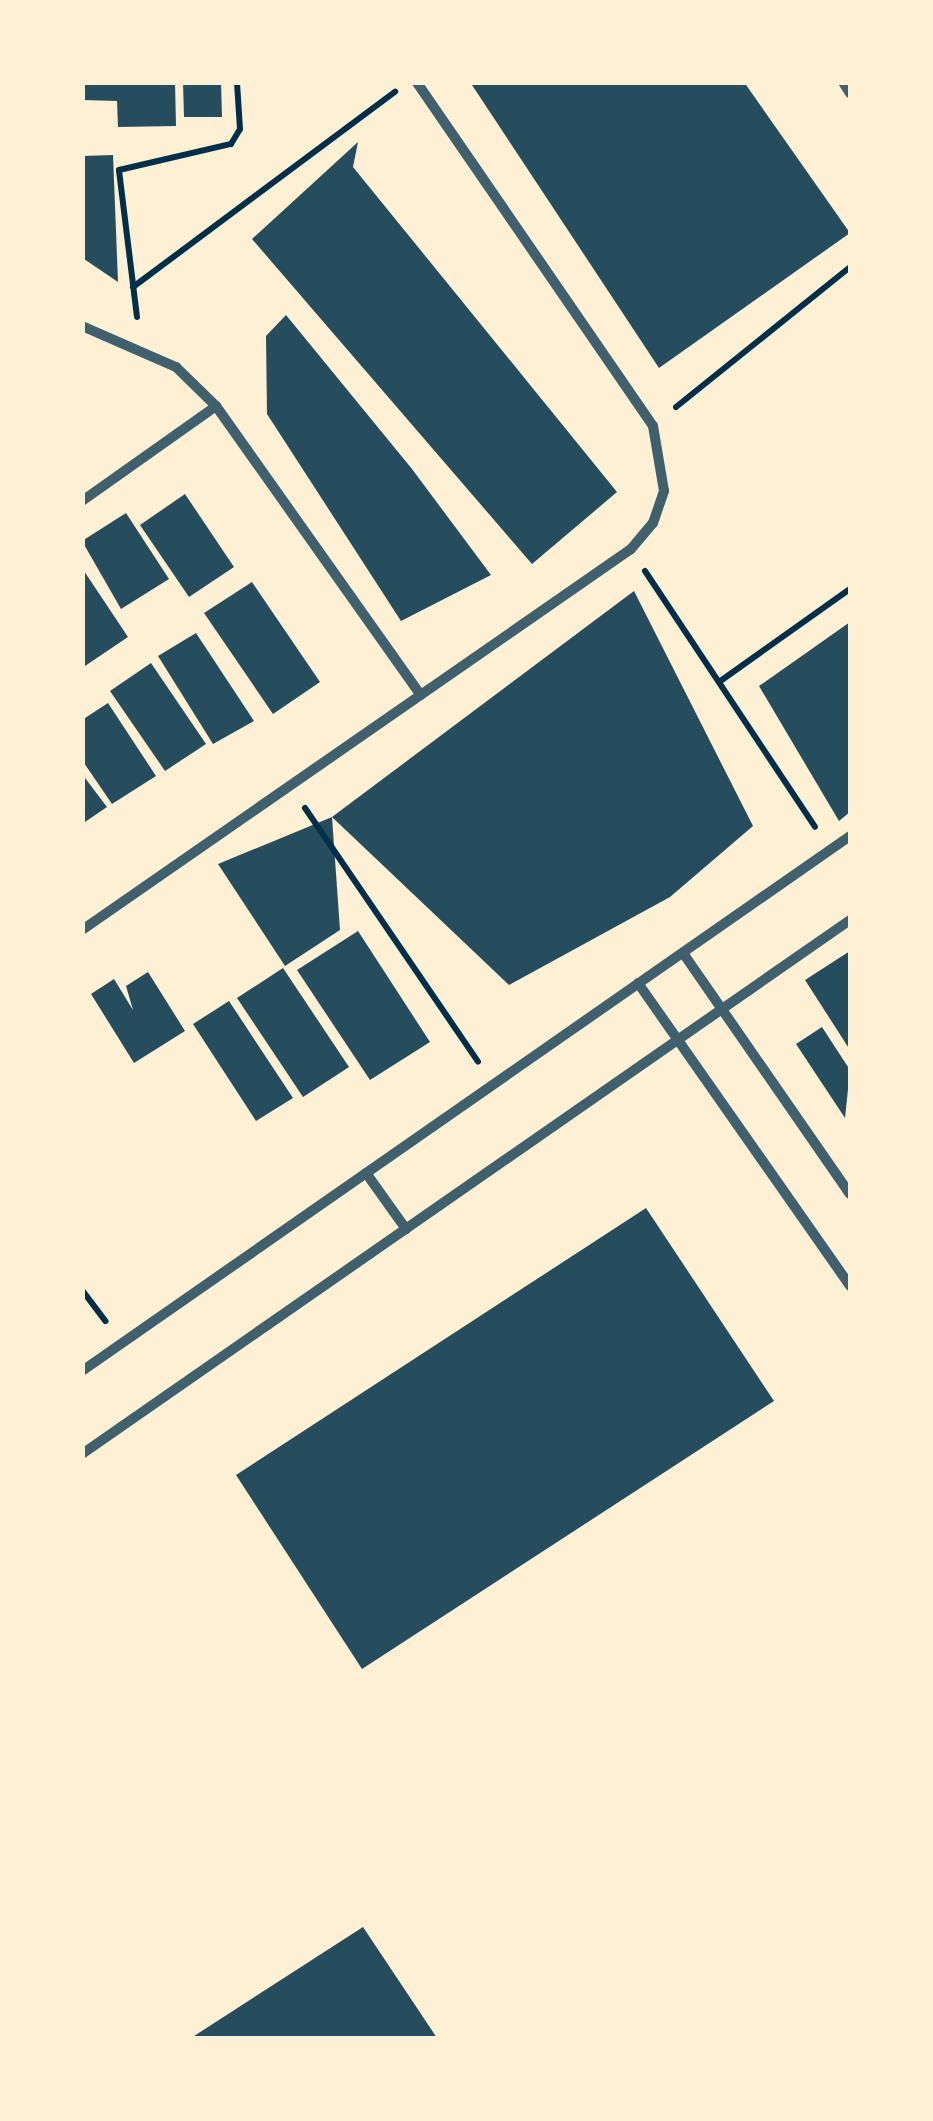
<!DOCTYPE html>
<style>
body{margin:0}
#map{position:relative;width:933px;height:2121px;overflow:hidden;background:#fdf0d5;font-family:"Exo 2",sans-serif}
div>[style]{position:absolute}
[style*='--x']{left:calc(var(--x)*1px);top:calc(var(--y)*1px);width:calc(var(--w)*1px);rotate:calc(var(--a)*1deg)}
.building>*{inset:0;background:#264d5e}
.path>*{height:6px;margin:-3px;padding:0 3px;transform-origin:3px;border-radius:3px;background:#003049}
.minor>*{height:10px;margin:-5px;padding:0 5px;transform-origin:5px;border-radius:5px;background:#3f606c}
span{translate:-50% -50%;white-space:nowrap;text-align:center;line-height:1.15;-webkit-text-stroke:8px #fdf0d5;paint-order:stroke}
.frame{position:absolute;inset:0;border:85px solid #fdf0d5;pointer-events:none}
</style>
<div id="map">
<div class="building">
<div style="clip-path:polygon(82px 82px,175px 82px,176px 126px,118px 127px,117px 101px,82px 100px)"></div>
<div style="clip-path:polygon(183px 82px,221px 82px,222px 117px,184px 117px)"></div>
<div style="clip-path:polygon(470px 82px,744px 82px,850px 233px,659px 368px)"></div>
<div style="clip-path:polygon(358px 142px,353px 167px,617px 492px,532px 564px,252px 239px)"></div>
<div style="clip-path:polygon(113px 155px,118px 282px,84px 259px,82px 214px,82px 156px)"></div>
<div style="clip-path:polygon(286px 315px,412px 469px,491px 575px,401px 621px,267px 414px,266px 336px)"></div>
<div style="clip-path:polygon(185px 494px,234px 567px,189px 597px,140px 525px)"></div>
<div style="clip-path:polygon(126px 513px,169px 579px,121px 609px,82px 541px)"></div>
<div style="clip-path:polygon(82px 568px,128px 637px,82px 668px)"></div>
<div style="clip-path:polygon(252px 582px,320px 682px,273px 714px,204px 613px)"></div>
<div style="clip-path:polygon(634px 591px,753px 826px,670px 897px,509px 985px,332px 817px)"></div>
<div style="clip-path:polygon(850px 622px,850px 812px,839px 821px,759px 686px)"></div>
<div style="clip-path:polygon(196px 633px,254px 721px,213px 744px,158px 656px)"></div>
<div style="clip-path:polygon(151px 663px,206px 744px,165px 771px,110px 691px)"></div>
<div style="clip-path:polygon(108px 703px,156px 776px,112px 804px,82px 760px,82px 720px)"></div>
<div style="clip-path:polygon(82px 774px,107px 807px,82px 824px)"></div>
<div style="clip-path:polygon(332px 817px,340px 930px,285px 966px,218px 864px)"></div>
<div style="clip-path:polygon(358px 931px,430px 1042px,370px 1080px,297px 970px)"></div>
<div style="clip-path:polygon(850px 951px,850px 1050px,805px 980px)"></div>
<div style="clip-path:polygon(283px 968px,349px 1067px,303px 1097px,237px 998px)"></div>
<div style="clip-path:polygon(148px 972px,185px 1031px,134px 1063px,91px 994px,114px 979px,133px 1010px,126px 986px)"></div>
<div style="clip-path:polygon(229px 1001px,293px 1098px,256px 1121px,193px 1024px)"></div>
<div style="clip-path:polygon(822px 1027px,850px 1070px,845px 1118px,796px 1044px)"></div>
<div style="clip-path:polygon(646px 1208px,774px 1401px,362px 1669px,236px 1475px)"></div>
<div style="clip-path:polygon(363px 1927px,437px 2038px,191px 2038px)"></div>
</div>
<div class="path">
<div style="--x:133;--y:287;--w:327;--a:-36.7"></div>
<div style="--x:137;--y:317;--w:148;--a:-97"></div>
<div style="--x:119;--y:170;--w:115;--a:-13.1"></div>
<div style="--x:231;--y:144;--w:17;--a:-59"></div>
<div style="--x:240;--y:129;--w:47;--a:-93.7"></div>
<div style="--x:676;--y:407;--w:223;--a:-38.8"></div>
<div style="--x:645;--y:571;--w:307;--a:56.4"></div>
<div style="--x:719;--y:682;--w:161;--a:-35.4"></div>
<div style="--x:305;--y:808;--w:307;--a:55.7"></div>
<div style="--x:82;--y:1290;--w:39;--a:53"></div>
</div>
<div class="minor">
<div style="--x:843;--y:82;--w:13;--a:58"></div>
<div style="--x:82;--y:326;--w:103;--a:23.6"></div>
<div style="--x:176;--y:367;--w:56;--a:44.3"></div>
<div style="--x:216;--y:406;--w:354;--a:54.7"></div>
<div style="--x:82;--y:501;--w:164;--a:-35.3"></div>
<div style="--x:82;--y:930;--w:668;--a:-34.76"></div>
<div style="--x:631;--y:549;--w:34;--a:-50"></div>
<div style="--x:653;--y:523;--w:34;--a:-71"></div>
<div style="--x:664;--y:491;--w:66;--a:-99.6"></div>
<div style="--x:653;--y:426;--w:417;--a:-124.5"></div>
<div style="--x:683;--y:953;--w:293;--a:55.3"></div>
<div style="--x:638;--y:983;--w:370;--a:55"></div>
<div style="--x:366;--y:1173;--w:69;--a:54.5"></div>
<div style="--x:82;--y:1371;--w:936;--a:-34.86"></div>
<div style="--x:82;--y:1454;--w:935;--a:-34.81"></div>
</div>
<div class="frame"></div>
</div>
